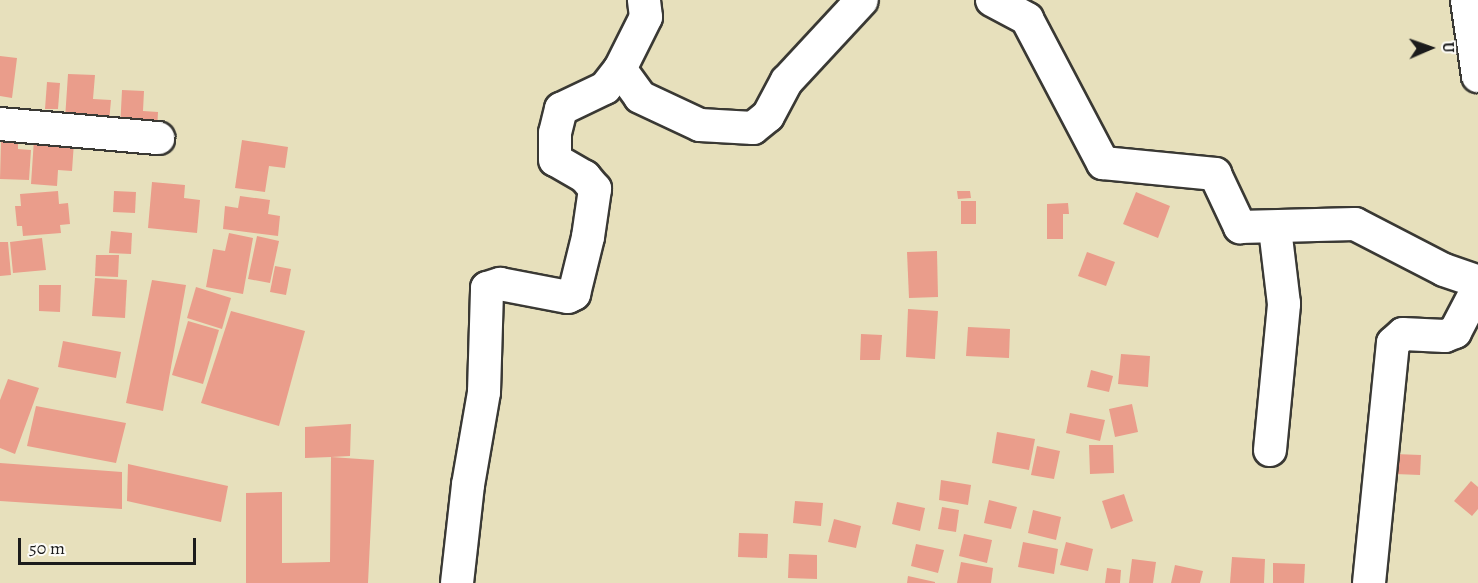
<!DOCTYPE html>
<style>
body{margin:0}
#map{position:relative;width:1478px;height:583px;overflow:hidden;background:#e7e0bc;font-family:Alegreya,serif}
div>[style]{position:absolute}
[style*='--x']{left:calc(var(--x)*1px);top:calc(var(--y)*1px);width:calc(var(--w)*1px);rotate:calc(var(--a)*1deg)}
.building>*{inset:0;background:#ea9d8b}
.roads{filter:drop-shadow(2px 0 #3a3934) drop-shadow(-2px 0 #3a3934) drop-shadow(0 2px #3a3934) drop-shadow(0 -2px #3a3934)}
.minor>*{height:32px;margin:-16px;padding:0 16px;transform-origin:16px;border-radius:16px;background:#fff}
span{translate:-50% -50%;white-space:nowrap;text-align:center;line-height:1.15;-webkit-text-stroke:4.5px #fdfcf7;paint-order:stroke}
.north{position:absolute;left:1400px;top:18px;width:60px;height:60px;-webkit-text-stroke:4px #fdfcf7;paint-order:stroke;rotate:88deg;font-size:16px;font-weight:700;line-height:24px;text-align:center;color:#1c1c1c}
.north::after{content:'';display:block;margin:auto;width:21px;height:27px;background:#1c1c1c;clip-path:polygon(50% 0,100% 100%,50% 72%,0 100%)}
.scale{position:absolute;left:18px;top:538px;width:178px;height:27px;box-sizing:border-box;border:3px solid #1c1c1c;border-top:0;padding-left:8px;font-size:18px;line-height:21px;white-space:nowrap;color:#1c1c1c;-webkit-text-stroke:4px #fdfcf7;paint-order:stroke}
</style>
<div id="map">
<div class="building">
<div style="clip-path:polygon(0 56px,17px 58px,12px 98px,0 96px)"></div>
<div style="clip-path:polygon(68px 74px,95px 75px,93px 99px,111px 100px,109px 122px,65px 119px)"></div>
<div style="clip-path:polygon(47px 82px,60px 83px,58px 109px,45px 109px)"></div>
<div style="clip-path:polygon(122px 90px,144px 91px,143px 111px,158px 112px,157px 131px,120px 129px)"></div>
<div style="clip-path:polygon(34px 139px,74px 142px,72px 171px,58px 170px,57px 186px,31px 184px)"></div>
<div style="clip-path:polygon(242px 140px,288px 147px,285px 168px,269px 166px,265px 192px,235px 188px)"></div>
<div style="clip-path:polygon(1px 141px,18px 142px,18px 149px,31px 150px,29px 180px,0 179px)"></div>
<div style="clip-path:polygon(152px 182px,185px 185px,184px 198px,200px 200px,197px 233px,148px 228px)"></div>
<div style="clip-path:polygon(58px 191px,59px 204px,68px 203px,70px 224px,60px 225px,61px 233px,23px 236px,22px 226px,17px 226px,15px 206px,21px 206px,20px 194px)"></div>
<div style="clip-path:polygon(114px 191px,136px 192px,135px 213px,113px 212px)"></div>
<div style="clip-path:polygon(957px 191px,970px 191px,971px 198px,958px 199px)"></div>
<div style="clip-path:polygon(1136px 192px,1170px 206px,1158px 238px,1123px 224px)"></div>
<div style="clip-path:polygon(240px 196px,270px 200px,268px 214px,280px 216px,278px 236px,223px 229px,225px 206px,238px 208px)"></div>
<div style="clip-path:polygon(961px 201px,976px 201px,976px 224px,961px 224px)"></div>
<div style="clip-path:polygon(1068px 203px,1069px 214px,1063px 214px,1063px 239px,1047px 239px,1047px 204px)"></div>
<div style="clip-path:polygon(111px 231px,132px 233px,131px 254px,109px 253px)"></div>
<div style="clip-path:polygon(229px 233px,253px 238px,243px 294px,206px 287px,213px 249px,225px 251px)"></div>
<div style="clip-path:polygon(257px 236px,279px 241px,270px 283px,248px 279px)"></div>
<div style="clip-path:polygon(42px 238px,46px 270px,13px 273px,10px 242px)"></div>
<div style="clip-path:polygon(0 242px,8px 242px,11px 275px,0 276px)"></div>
<div style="clip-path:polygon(937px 251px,938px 297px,909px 298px,907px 252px)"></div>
<div style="clip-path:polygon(1087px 252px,1115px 262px,1106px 286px,1078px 276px)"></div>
<div style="clip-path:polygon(96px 255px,119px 255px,118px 277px,95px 276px)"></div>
<div style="clip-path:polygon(275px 266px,291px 269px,286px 295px,270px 292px)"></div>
<div style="clip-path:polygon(95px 278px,127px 280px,125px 318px,92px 316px)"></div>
<div style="clip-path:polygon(152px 280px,186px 285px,163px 411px,126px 403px)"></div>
<div style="clip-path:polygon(39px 285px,61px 285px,60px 312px,39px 311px)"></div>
<div style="clip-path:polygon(196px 287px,231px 298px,222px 329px,187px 318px)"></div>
<div style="clip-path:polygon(908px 309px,938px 311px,935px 359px,906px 357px)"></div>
<div style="clip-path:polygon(231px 311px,305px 331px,279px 426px,201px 403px)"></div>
<div style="clip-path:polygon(188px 321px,219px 330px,203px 384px,172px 375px)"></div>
<div style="clip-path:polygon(968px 327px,1010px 329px,1009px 358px,966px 356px)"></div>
<div style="clip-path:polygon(861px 334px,882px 335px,880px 360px,860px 360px)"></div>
<div style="clip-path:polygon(63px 341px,121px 352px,116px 378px,58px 367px)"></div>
<div style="clip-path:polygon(1121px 354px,1150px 356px,1148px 387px,1118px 384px)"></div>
<div style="clip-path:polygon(1091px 370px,1113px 376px,1109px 392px,1087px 387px)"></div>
<div style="clip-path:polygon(8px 379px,39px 388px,15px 454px,0 448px,0 400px)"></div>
<div style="clip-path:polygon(1132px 404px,1138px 432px,1115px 437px,1109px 409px)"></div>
<div style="clip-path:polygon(36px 406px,126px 423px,116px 463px,27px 446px)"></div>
<div style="clip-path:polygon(1070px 413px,1105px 420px,1100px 441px,1066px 433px)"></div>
<div style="clip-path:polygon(351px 424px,350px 456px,331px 457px,374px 460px,368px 583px,246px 583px,246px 493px,282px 492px,282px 563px,330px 562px,331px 457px,305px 458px,305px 427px)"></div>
<div style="clip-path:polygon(997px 432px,1035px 439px,1029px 470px,992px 463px)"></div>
<div style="clip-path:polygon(1089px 445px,1113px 445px,1114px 473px,1090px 474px)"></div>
<div style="clip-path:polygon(1037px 446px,1060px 451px,1054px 479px,1031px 475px)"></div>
<div style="clip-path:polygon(1395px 454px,1421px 455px,1420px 475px,1395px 474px)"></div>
<div style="clip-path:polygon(0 463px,122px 472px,122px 509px,0 501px)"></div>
<div style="clip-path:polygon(128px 464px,228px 486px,221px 522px,127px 501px)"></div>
<div style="clip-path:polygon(941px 480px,971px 485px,968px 505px,939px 500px)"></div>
<div style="clip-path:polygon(1471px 481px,1478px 487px,1478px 509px,1472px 516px,1454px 501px)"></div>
<div style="clip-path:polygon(1124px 494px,1133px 521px,1111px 529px,1102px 501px)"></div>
<div style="clip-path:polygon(989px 500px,1017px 507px,1011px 529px,984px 523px)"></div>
<div style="clip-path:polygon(795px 501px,823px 503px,821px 526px,793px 523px)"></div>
<div style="clip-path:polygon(897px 502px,925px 508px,920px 531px,892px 524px)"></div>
<div style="clip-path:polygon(942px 507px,959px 510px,956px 532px,938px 529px)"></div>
<div style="clip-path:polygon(1033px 510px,1061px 517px,1056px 540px,1028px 533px)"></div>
<div style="clip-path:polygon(834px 519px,861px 526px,856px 548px,828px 542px)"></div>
<div style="clip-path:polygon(739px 533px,768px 534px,767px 558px,738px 557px)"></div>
<div style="clip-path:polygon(964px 534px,992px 540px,987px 563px,959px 556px)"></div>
<div style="clip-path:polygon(1023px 542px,1058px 549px,1054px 574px,1018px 567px)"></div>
<div style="clip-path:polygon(1066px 542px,1093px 549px,1088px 571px,1060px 565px)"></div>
<div style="clip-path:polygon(916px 544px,944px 550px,938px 573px,911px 566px)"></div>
<div style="clip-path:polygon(789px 554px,817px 555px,817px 579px,788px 578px)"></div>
<div style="clip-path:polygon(1232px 557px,1265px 559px,1264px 583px,1230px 583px)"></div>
<div style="clip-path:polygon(1132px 559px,1156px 562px,1153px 583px,1129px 583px)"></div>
<div style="clip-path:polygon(961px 562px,993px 568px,991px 583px,957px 583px)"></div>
<div style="clip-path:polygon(1273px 563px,1305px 564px,1304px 583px,1273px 583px)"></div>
<div style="clip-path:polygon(1175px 565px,1203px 571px,1200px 583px,1171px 583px)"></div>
<div style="clip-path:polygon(1107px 568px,1121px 570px,1120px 583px,1105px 583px)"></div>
<div style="clip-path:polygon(908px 576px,935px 582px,935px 583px,907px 583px)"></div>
</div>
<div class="roads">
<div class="minor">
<div style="--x:992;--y:0;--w:40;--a:28"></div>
<div style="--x:1027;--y:19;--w:163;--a:62.2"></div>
<div style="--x:1103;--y:163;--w:113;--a:5.6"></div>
<div style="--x:1215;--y:174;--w:59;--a:64.7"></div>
<div style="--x:1240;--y:227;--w:115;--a:-1.5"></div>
<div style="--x:1355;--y:224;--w:100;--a:27.3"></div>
<div style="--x:1444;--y:270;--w:36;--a:19"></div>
<div style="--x:1467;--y:0;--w:77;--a:81.8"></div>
<div style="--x:620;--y:69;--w:34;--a:54"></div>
<div style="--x:640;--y:97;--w:66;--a:25"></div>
<div style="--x:700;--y:125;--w:53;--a:3.2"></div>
<div style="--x:753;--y:128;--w:19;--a:-39"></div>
<div style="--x:768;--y:116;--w:40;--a:-62"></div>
<div style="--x:787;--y:81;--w:110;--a:-47.2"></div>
<div style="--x:0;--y:124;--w:159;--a:5.1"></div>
<div style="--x:1270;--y:450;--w:147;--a:-84.5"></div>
<div style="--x:1284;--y:304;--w:76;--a:-96.8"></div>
<div style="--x:457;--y:583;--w:99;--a:-83.6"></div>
<div style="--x:468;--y:485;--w:94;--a:-80.2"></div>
<div style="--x:484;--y:392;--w:104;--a:-88.3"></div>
<div style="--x:487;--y:288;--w:14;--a:-17"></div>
<div style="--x:500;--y:284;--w:69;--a:10.8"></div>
<div style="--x:568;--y:297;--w:7;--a:-27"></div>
<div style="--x:574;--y:294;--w:59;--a:-76.2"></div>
<div style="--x:588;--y:237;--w:49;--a:-81.7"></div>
<div style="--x:595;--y:189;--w:16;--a:-130"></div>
<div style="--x:585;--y:177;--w:34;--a:-150"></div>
<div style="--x:555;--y:160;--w:27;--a:-90"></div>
<div style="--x:555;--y:133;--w:25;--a:-76"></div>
<div style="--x:561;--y:109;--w:49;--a:-25.5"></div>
<div style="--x:605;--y:88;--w:24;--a:-52"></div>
<div style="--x:620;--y:69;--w:58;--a:-63.4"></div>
<div style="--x:646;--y:17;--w:17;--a:-97"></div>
<div style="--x:1369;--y:583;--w:241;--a:-84.3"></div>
<div style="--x:1393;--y:343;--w:13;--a:-42"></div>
<div style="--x:1403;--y:334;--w:42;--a:2.7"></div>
<div style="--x:1445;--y:336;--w:11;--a:-22"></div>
<div style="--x:1455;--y:332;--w:50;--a:-62.4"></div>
</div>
</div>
<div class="north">U</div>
<div class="scale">50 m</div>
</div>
